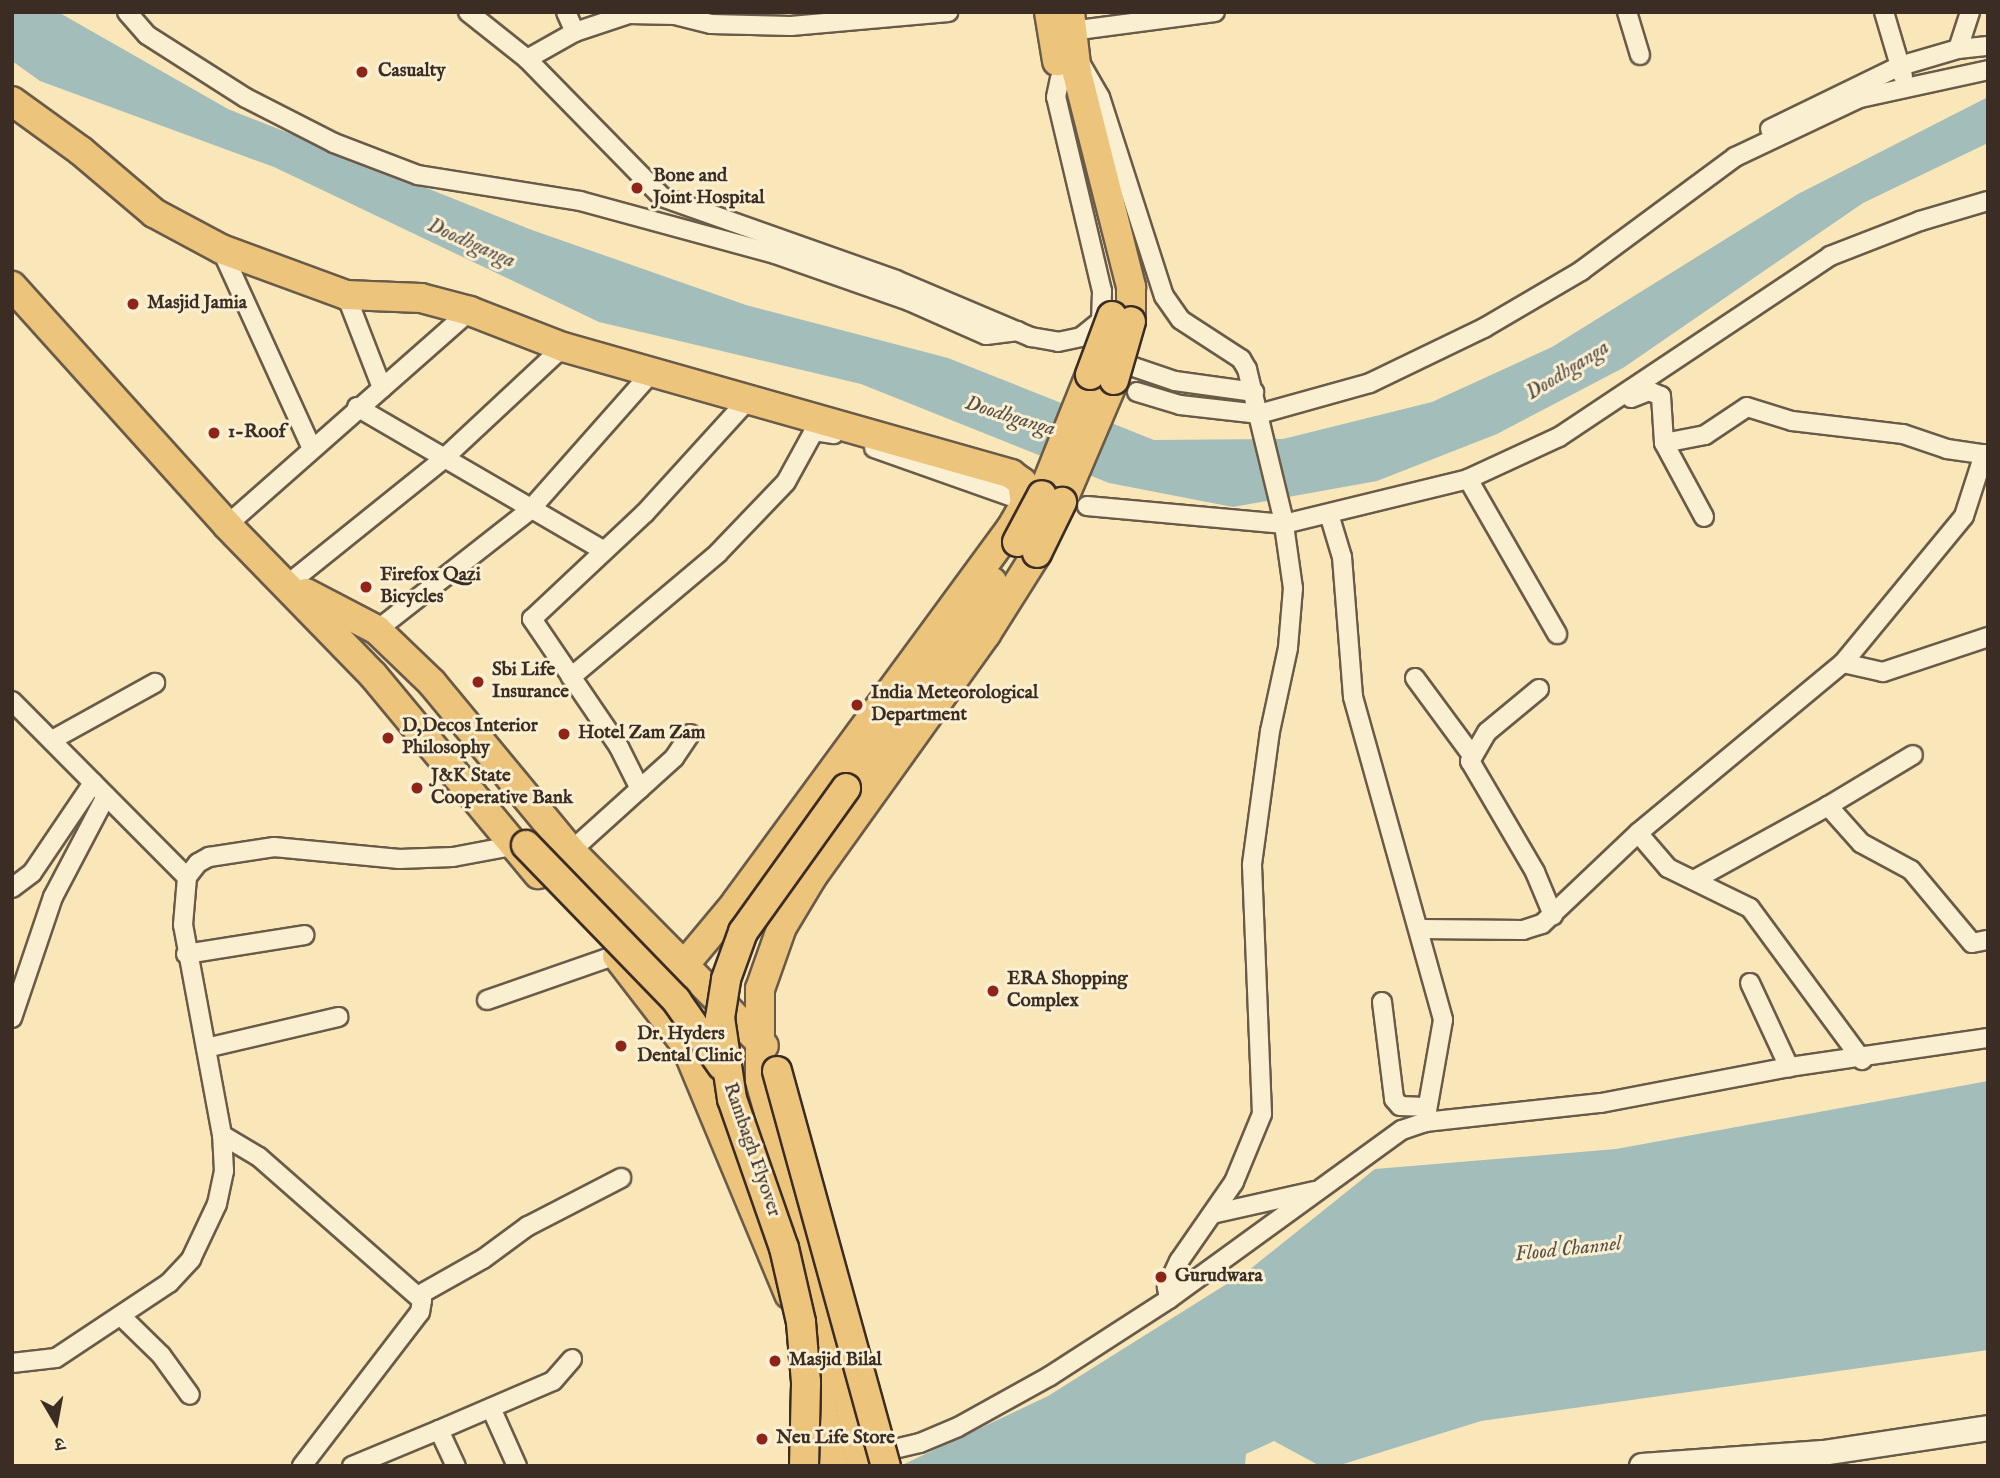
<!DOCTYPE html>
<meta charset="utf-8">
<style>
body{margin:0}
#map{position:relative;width:2000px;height:1478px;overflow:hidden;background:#f9e7b9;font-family:"IM FELL English","Noto Serif Devanagari",serif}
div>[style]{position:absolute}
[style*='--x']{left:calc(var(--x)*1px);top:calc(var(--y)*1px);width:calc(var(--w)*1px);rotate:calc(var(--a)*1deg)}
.water>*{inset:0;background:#a3bdbb}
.roads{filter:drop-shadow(2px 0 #6a5b49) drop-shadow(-2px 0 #6a5b49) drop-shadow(0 2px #6a5b49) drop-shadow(0 -2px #6a5b49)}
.minor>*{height:18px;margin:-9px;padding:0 9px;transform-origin:9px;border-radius:9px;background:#fbefd2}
.secondary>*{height:24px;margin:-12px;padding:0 12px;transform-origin:12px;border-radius:12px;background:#fbefd2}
.primary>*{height:28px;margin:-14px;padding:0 14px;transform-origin:14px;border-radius:14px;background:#ecc47c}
.bridges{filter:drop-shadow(2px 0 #3b2c24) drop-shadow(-2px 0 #3b2c24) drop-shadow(0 2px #3b2c24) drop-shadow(0 -2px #3b2c24)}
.primary-bridge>*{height:28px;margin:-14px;padding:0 14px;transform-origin:14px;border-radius:14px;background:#ecc47c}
.dots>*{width:19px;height:19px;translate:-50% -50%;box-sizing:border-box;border:4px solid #fbefd2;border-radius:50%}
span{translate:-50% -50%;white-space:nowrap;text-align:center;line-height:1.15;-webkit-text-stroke:6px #fbefd2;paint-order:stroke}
.poi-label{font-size:19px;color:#3b2c24;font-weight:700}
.left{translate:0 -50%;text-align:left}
.street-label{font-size:19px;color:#3b2c24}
.water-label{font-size:21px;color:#55504a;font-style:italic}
.frame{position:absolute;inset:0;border:14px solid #3b2c24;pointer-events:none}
.north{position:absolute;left:21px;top:1387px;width:70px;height:70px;-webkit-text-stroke:5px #fbefd2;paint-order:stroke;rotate:170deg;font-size:19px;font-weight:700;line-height:28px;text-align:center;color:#3b2c24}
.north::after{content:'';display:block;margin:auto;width:24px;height:32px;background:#3b2c24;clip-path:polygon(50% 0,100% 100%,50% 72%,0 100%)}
</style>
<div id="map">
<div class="water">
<div style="clip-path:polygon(12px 12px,58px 12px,228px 109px,532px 230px,746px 305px,948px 358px,1154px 440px,1283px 439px,1432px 402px,1552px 347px,1798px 194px,1988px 97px,1988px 143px,1863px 203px,1623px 368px,1497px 434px,1377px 481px,1233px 507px,1109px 483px,861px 384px,599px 322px,274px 167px,40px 81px,12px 61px)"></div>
<div style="clip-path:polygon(1988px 1081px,1988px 1350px,1481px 1421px,1337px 1466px,1320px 1466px,1274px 1441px,1246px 1454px,1245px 1466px,900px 1466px,1048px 1396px,1249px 1270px,1375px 1169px,1616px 1149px)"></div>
</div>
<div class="roads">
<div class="minor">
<div style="--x:127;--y:12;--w:30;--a:49"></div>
<div style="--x:147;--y:35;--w:117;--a:32.5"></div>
<div style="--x:246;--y:98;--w:99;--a:27.1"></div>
<div style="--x:334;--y:143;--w:90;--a:20.9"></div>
<div style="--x:418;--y:175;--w:164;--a:9.1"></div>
<div style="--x:580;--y:201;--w:202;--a:15.2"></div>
<div style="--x:775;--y:254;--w:142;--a:19.3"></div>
<div style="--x:909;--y:301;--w:84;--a:23.8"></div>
<div style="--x:986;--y:335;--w:32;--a:-7"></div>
<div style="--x:468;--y:12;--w:75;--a:38.5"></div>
<div style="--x:527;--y:59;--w:193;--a:45.6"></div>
<div style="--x:662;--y:197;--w:248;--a:19.5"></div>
<div style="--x:896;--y:280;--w:147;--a:22.9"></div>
<div style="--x:1031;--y:337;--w:27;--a:10"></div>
<div style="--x:1058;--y:342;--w:24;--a:-12"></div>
<div style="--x:1081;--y:337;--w:26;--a:-39"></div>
<div style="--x:1101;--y:321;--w:30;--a:-88"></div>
<div style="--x:1102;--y:291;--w:199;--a:-103.3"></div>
<div style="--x:1056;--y:97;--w:19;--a:-78"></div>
<div style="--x:566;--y:12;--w:22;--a:66"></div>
<div style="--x:1627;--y:12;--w:45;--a:73.2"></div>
<div style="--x:1884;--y:12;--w:67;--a:73.5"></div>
<div style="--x:1071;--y:31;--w:145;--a:-7.5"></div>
<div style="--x:1958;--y:49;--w:30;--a:-6"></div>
<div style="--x:527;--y:59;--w:55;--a:-29.4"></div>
<div style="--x:575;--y:32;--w:57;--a:-18.4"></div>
<div style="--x:629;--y:14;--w:46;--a:1.2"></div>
<div style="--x:675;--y:15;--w:37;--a:14"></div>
<div style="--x:711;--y:24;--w:80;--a:1.4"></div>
<div style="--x:791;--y:26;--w:158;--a:-5.1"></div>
<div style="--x:1082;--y:66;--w:36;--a:60"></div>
<div style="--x:1100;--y:97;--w:209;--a:72.2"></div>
<div style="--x:1164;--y:296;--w:29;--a:55"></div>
<div style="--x:1181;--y:320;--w:72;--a:33"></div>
<div style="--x:1241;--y:359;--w:12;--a:59"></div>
<div style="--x:1247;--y:369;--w:153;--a:76.4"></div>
<div style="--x:1283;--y:518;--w:71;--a:81.9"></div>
<div style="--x:1293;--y:588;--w:60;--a:94.8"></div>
<div style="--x:1288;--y:648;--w:85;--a:102.2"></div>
<div style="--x:1270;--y:731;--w:135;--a:97.7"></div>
<div style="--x:1252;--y:865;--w:249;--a:87.7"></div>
<div style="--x:1262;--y:1114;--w:74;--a:112.4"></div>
<div style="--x:1234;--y:1182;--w:96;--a:124.8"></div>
<div style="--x:1179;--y:1261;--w:29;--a:115"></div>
<div style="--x:1167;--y:1287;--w:12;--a:81"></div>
<div style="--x:1770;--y:129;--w:144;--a:-25.9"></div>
<div style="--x:1900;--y:66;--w:60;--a:-16.3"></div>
<div style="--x:1958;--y:49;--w:39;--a:-72"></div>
<div style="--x:221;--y:249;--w:220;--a:65.5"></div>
<div style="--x:346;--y:295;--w:100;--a:68.8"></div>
<div style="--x:1119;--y:362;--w:59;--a:18.7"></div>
<div style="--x:1175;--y:381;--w:80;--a:7.9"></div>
<div style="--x:1137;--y:392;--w:45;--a:16.8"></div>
<div style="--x:1180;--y:405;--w:80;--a:6.5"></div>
<div style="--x:1259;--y:414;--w:115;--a:-15.6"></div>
<div style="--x:1370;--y:383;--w:127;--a:-25.8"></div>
<div style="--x:1484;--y:328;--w:113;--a:-30.4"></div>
<div style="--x:1581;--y:271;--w:192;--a:-36.5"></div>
<div style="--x:1735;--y:157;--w:138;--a:-25.3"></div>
<div style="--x:1860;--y:98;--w:131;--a:-12.3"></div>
<div style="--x:1631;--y:398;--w:19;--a:-21"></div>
<div style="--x:1649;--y:391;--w:13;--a:23"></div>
<div style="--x:1661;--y:396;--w:47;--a:86.3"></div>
<div style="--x:1664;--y:443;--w:84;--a:61.6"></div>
<div style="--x:357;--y:407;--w:285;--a:30.2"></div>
<div style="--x:1664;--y:443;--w:42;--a:-11"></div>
<div style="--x:1705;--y:435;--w:50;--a:-33.7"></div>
<div style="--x:1747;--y:407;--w:47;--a:17.3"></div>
<div style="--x:1792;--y:421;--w:112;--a:6.7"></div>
<div style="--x:1903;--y:434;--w:46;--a:18.8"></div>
<div style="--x:1947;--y:449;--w:41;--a:8.3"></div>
<div style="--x:874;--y:448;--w:168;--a:19.5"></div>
<div style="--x:1468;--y:479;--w:179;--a:60.1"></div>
<div style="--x:1087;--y:506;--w:198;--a:5.2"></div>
<div style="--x:1284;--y:524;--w:189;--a:-13.7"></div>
<div style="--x:1468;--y:479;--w:100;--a:-24.8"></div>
<div style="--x:1559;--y:437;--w:326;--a:-33.7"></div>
<div style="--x:1830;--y:256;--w:97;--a:-21.3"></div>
<div style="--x:1920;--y:221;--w:71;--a:-16.4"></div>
<div style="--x:1329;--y:514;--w:45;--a:73.2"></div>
<div style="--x:1342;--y:557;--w:140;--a:85.5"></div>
<div style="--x:1353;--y:697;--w:335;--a:74.4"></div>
<div style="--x:1443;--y:1020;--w:104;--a:100"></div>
<div style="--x:227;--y:525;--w:324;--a:-41.4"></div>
<div style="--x:288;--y:584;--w:198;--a:-38.8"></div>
<div style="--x:442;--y:460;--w:166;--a:-43"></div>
<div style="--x:377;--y:630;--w:193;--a:-38.1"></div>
<div style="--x:529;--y:511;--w:183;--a:-48.5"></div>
<div style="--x:1843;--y:663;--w:190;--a:-50.5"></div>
<div style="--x:1964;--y:516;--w:65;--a:-72.1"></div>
<div style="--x:571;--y:677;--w:192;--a:-40.1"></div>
<div style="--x:718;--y:553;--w:98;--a:-46.2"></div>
<div style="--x:786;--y:482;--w:58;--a:-61.2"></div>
<div style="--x:814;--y:431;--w:20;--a:9"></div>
<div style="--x:1415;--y:678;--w:94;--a:53.6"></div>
<div style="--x:1539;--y:689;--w:67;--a:140.4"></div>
<div style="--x:1487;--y:732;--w:34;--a:120"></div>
<div style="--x:1470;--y:761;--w:129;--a:59.6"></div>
<div style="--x:1535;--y:872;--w:47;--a:67.3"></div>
<div style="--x:12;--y:701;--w:248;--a:45.2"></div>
<div style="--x:52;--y:740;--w:118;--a:-29"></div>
<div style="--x:640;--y:789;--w:47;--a:-116.6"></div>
<div style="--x:619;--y:747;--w:155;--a:-124.2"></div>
<div style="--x:532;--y:619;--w:155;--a:-43.2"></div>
<div style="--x:645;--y:513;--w:151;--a:-47.7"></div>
<div style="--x:1828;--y:806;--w:99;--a:-31"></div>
<div style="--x:1638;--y:833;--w:46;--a:49.4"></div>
<div style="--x:1668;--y:868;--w:91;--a:26"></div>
<div style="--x:1750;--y:908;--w:189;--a:53.6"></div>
<div style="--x:571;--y:851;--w:139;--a:-42.1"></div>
<div style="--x:674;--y:758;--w:29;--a:-56"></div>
<div style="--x:1694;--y:880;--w:153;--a:-28.9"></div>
<div style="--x:1828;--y:806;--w:50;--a:48.3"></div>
<div style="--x:1861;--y:843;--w:57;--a:28.4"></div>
<div style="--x:1911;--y:870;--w:95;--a:50.1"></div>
<div style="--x:1972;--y:943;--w:16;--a:-11"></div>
<div style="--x:12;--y:888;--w:25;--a:-37"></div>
<div style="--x:32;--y:873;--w:109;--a:-55.9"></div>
<div style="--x:1420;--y:929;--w:103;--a:0.6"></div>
<div style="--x:1523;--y:930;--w:20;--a:-18"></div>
<div style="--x:1542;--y:924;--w:132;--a:-43.5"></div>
<div style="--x:1638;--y:833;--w:266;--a:-39.7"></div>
<div style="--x:1843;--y:663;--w:41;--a:12.7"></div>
<div style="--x:1883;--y:672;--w:111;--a:-18.4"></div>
<div style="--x:186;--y:954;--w:120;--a:-9.1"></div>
<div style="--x:1750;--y:983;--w:93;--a:65.1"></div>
<div style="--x:487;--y:1000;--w:137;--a:-19.2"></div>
<div style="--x:1382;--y:1002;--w:98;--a:82.9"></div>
<div style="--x:1394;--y:1099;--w:9;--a:49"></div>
<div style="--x:1400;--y:1106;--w:25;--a:2"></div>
<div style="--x:12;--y:1018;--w:128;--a:-71.3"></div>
<div style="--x:53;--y:897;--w:114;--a:-62.3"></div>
<div style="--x:206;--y:1048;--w:136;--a:-13.2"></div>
<div style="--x:222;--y:1135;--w:43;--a:30.7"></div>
<div style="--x:259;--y:1157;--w:217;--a:41.3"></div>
<div style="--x:422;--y:1300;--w:12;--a:99"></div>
<div style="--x:420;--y:1312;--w:194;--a:127.5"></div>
<div style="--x:1212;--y:1214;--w:105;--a:-12.7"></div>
<div style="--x:419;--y:1295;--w:73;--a:-29.4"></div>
<div style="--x:483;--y:1259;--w:56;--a:-36.3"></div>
<div style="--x:528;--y:1226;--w:105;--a:-27.3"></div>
<div style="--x:121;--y:1316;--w:56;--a:44.3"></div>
<div style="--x:161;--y:1355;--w:49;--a:54.1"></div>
<div style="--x:12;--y:1363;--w:44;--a:-6.5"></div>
<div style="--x:56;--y:1358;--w:136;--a:-33.6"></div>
<div style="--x:169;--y:1283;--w:33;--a:-47"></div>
<div style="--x:191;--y:1259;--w:61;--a:-64.7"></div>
<div style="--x:217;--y:1204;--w:34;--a:-78"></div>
<div style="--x:224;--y:1171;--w:36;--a:-93"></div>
<div style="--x:222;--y:1135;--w:214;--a:-100.5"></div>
<div style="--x:183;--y:925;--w:48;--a:-85.2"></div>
<div style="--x:187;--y:877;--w:18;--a:-52"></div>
<div style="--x:198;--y:863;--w:13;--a:-29"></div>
<div style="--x:209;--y:857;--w:66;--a:-8.7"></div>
<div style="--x:274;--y:847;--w:126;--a:5.5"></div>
<div style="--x:399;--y:859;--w:54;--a:-2.1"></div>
<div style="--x:453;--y:857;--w:59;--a:-10.7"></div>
<div style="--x:491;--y:1408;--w:64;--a:65.9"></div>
<div style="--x:439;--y:1430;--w:124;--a:-23.3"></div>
<div style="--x:553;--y:1381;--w:29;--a:-49"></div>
<div style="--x:873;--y:1454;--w:48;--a:-13.2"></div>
<div style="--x:920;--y:1443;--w:41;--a:-22.8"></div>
<div style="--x:958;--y:1427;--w:105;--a:-29"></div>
<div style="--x:1050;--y:1376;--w:142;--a:-32.9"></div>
<div style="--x:1169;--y:1299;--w:288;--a:-36"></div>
<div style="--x:1402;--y:1130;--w:24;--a:-19"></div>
<div style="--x:1425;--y:1122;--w:177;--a:-6.2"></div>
<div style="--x:1601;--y:1103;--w:191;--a:-10.8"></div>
<div style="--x:1789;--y:1067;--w:201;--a:-8.3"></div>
<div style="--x:352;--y:1466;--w:94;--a:-22.5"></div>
<div style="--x:439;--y:1430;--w:40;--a:65"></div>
</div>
<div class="secondary">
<div style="--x:1642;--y:1466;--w:181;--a:-4.1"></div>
<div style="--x:1823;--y:1453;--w:167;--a:-8.6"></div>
</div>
<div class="primary">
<div style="--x:1049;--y:12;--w:50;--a:80.7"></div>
<div style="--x:1070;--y:12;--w:61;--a:83.5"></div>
<div style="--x:1077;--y:73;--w:221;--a:75.8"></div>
<div style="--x:1131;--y:287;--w:34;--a:90"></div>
<div style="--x:12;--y:101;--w:85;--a:35.9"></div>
<div style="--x:81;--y:151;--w:96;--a:40.3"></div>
<div style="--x:154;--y:213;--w:76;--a:28.2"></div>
<div style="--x:221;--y:249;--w:133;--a:20.2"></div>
<div style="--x:346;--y:295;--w:75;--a:2.3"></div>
<div style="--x:421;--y:298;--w:51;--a:14.9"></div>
<div style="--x:470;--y:311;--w:100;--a:21.2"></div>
<div style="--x:563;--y:347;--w:466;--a:15.8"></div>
<div style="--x:1011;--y:474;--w:14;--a:36"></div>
<div style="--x:1022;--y:482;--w:22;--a:82"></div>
<div style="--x:1025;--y:504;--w:28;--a:120"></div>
<div style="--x:1011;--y:528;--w:465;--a:126.3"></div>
<div style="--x:736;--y:903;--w:80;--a:129.9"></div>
<div style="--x:12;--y:286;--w:321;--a:48"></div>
<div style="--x:227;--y:525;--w:209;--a:45.8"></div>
<div style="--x:373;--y:675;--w:259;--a:50.3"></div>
<div style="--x:1042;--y:495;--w:129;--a:-68.2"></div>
<div style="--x:1062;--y:502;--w:133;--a:-66.9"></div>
<div style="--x:306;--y:593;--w:80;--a:27.5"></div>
<div style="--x:377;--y:630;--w:76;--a:43.9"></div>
<div style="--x:432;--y:683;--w:218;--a:50.4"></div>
<div style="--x:571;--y:851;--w:274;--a:45.3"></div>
<div style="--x:846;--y:788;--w:145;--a:-53.1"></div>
<div style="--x:933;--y:672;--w:108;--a:-56.8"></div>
<div style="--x:617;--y:956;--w:111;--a:52.3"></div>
<div style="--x:685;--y:1044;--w:271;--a:67.4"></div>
<div style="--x:812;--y:1355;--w:113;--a:79.3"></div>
<div style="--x:861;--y:1466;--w:75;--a:-100.7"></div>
<div style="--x:847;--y:1392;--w:324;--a:-105.6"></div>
<div style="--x:760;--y:1080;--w:91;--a:-90"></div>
<div style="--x:760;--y:989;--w:66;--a:-70.5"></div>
<div style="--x:782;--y:927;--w:58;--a:-59"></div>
<div style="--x:812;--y:877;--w:299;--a:-54.4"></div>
<div style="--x:986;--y:634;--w:96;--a:-57.8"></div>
</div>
</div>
<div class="bridges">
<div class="primary-bridge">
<div style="--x:1090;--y:375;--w:63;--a:-69.6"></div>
<div style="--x:1114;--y:380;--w:61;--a:-73.9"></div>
<div style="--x:1017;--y:542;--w:53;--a:-62"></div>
<div style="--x:1037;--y:553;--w:57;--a:-63.9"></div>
<div style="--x:526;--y:845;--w:216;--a:45.9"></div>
<div style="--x:676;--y:1000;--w:80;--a:55.1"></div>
<div style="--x:777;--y:1071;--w:410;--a:74.6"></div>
<div style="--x:804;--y:1466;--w:84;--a:-88.6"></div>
<div style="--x:806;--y:1382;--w:60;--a:-94.8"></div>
<div style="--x:801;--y:1322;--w:76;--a:-102.9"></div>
<div style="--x:784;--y:1248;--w:158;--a:-109.2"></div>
<div style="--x:732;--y:1099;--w:82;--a:-98.4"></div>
<div style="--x:720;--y:1018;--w:39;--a:-81"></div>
<div style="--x:726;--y:979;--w:50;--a:-70.1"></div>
<div style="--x:743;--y:932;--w:177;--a:-54.4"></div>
</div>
</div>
<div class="dots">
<div style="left:362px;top:72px;background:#8f2418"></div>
<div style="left:637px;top:188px;background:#8f2418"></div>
<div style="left:133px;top:304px;background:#8f2418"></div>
<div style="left:214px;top:433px;background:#8f2418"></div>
<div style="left:366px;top:587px;background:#8f2418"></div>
<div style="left:478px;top:682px;background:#8f2418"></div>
<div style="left:857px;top:705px;background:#8f2418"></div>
<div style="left:564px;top:734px;background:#8f2418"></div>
<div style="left:388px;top:738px;background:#8f2418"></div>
<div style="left:417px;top:788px;background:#8f2418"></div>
<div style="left:993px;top:991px;background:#8f2418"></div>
<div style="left:621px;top:1046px;background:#8f2418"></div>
<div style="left:1161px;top:1277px;background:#8f2418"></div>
<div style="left:775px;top:1361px;background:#8f2418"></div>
<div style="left:762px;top:1439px;background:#8f2418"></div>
</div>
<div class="poi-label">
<span class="left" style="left:378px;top:72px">Casualty</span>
<span class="left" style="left:653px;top:188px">Bone and<br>Joint Hospital</span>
<span class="left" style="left:147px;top:304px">Masjid Jamia</span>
<span class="left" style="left:228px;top:433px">1-Roof</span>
<span class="left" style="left:380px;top:587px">Firefox Qazi<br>Bicycles</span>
<span class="left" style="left:492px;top:682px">Sbi Life<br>Insurance</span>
<span class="left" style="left:871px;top:705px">India Meteorological<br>Department</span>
<span class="left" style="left:402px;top:738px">D,Decos Interior<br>Philosophy</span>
<span class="left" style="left:578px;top:734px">Hotel Zam Zam</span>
<span class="left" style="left:431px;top:788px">J&amp;K State<br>Cooperative Bank</span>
<span class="left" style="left:1007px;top:991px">ERA Shopping<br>Complex</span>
<span class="left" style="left:637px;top:1046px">Dr. Hyders<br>Dental Clinic</span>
<span class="left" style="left:1175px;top:1277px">Gurudwara</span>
<span class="left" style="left:789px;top:1361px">Masjid Bilal</span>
<span class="left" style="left:776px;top:1439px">Neu Life Store</span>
</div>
<div class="street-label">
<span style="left:751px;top:1150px;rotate:71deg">Rambagh Flyover</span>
</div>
<div class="water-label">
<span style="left:471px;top:244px;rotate:24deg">Doodhganga</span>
<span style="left:1568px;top:371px;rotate:-32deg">Doodhganga</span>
<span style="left:1010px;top:417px;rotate:17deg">Doodhganga</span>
<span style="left:1568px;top:1250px;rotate:-6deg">Flood Channel</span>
</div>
<div class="frame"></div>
<div class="north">उ</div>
</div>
